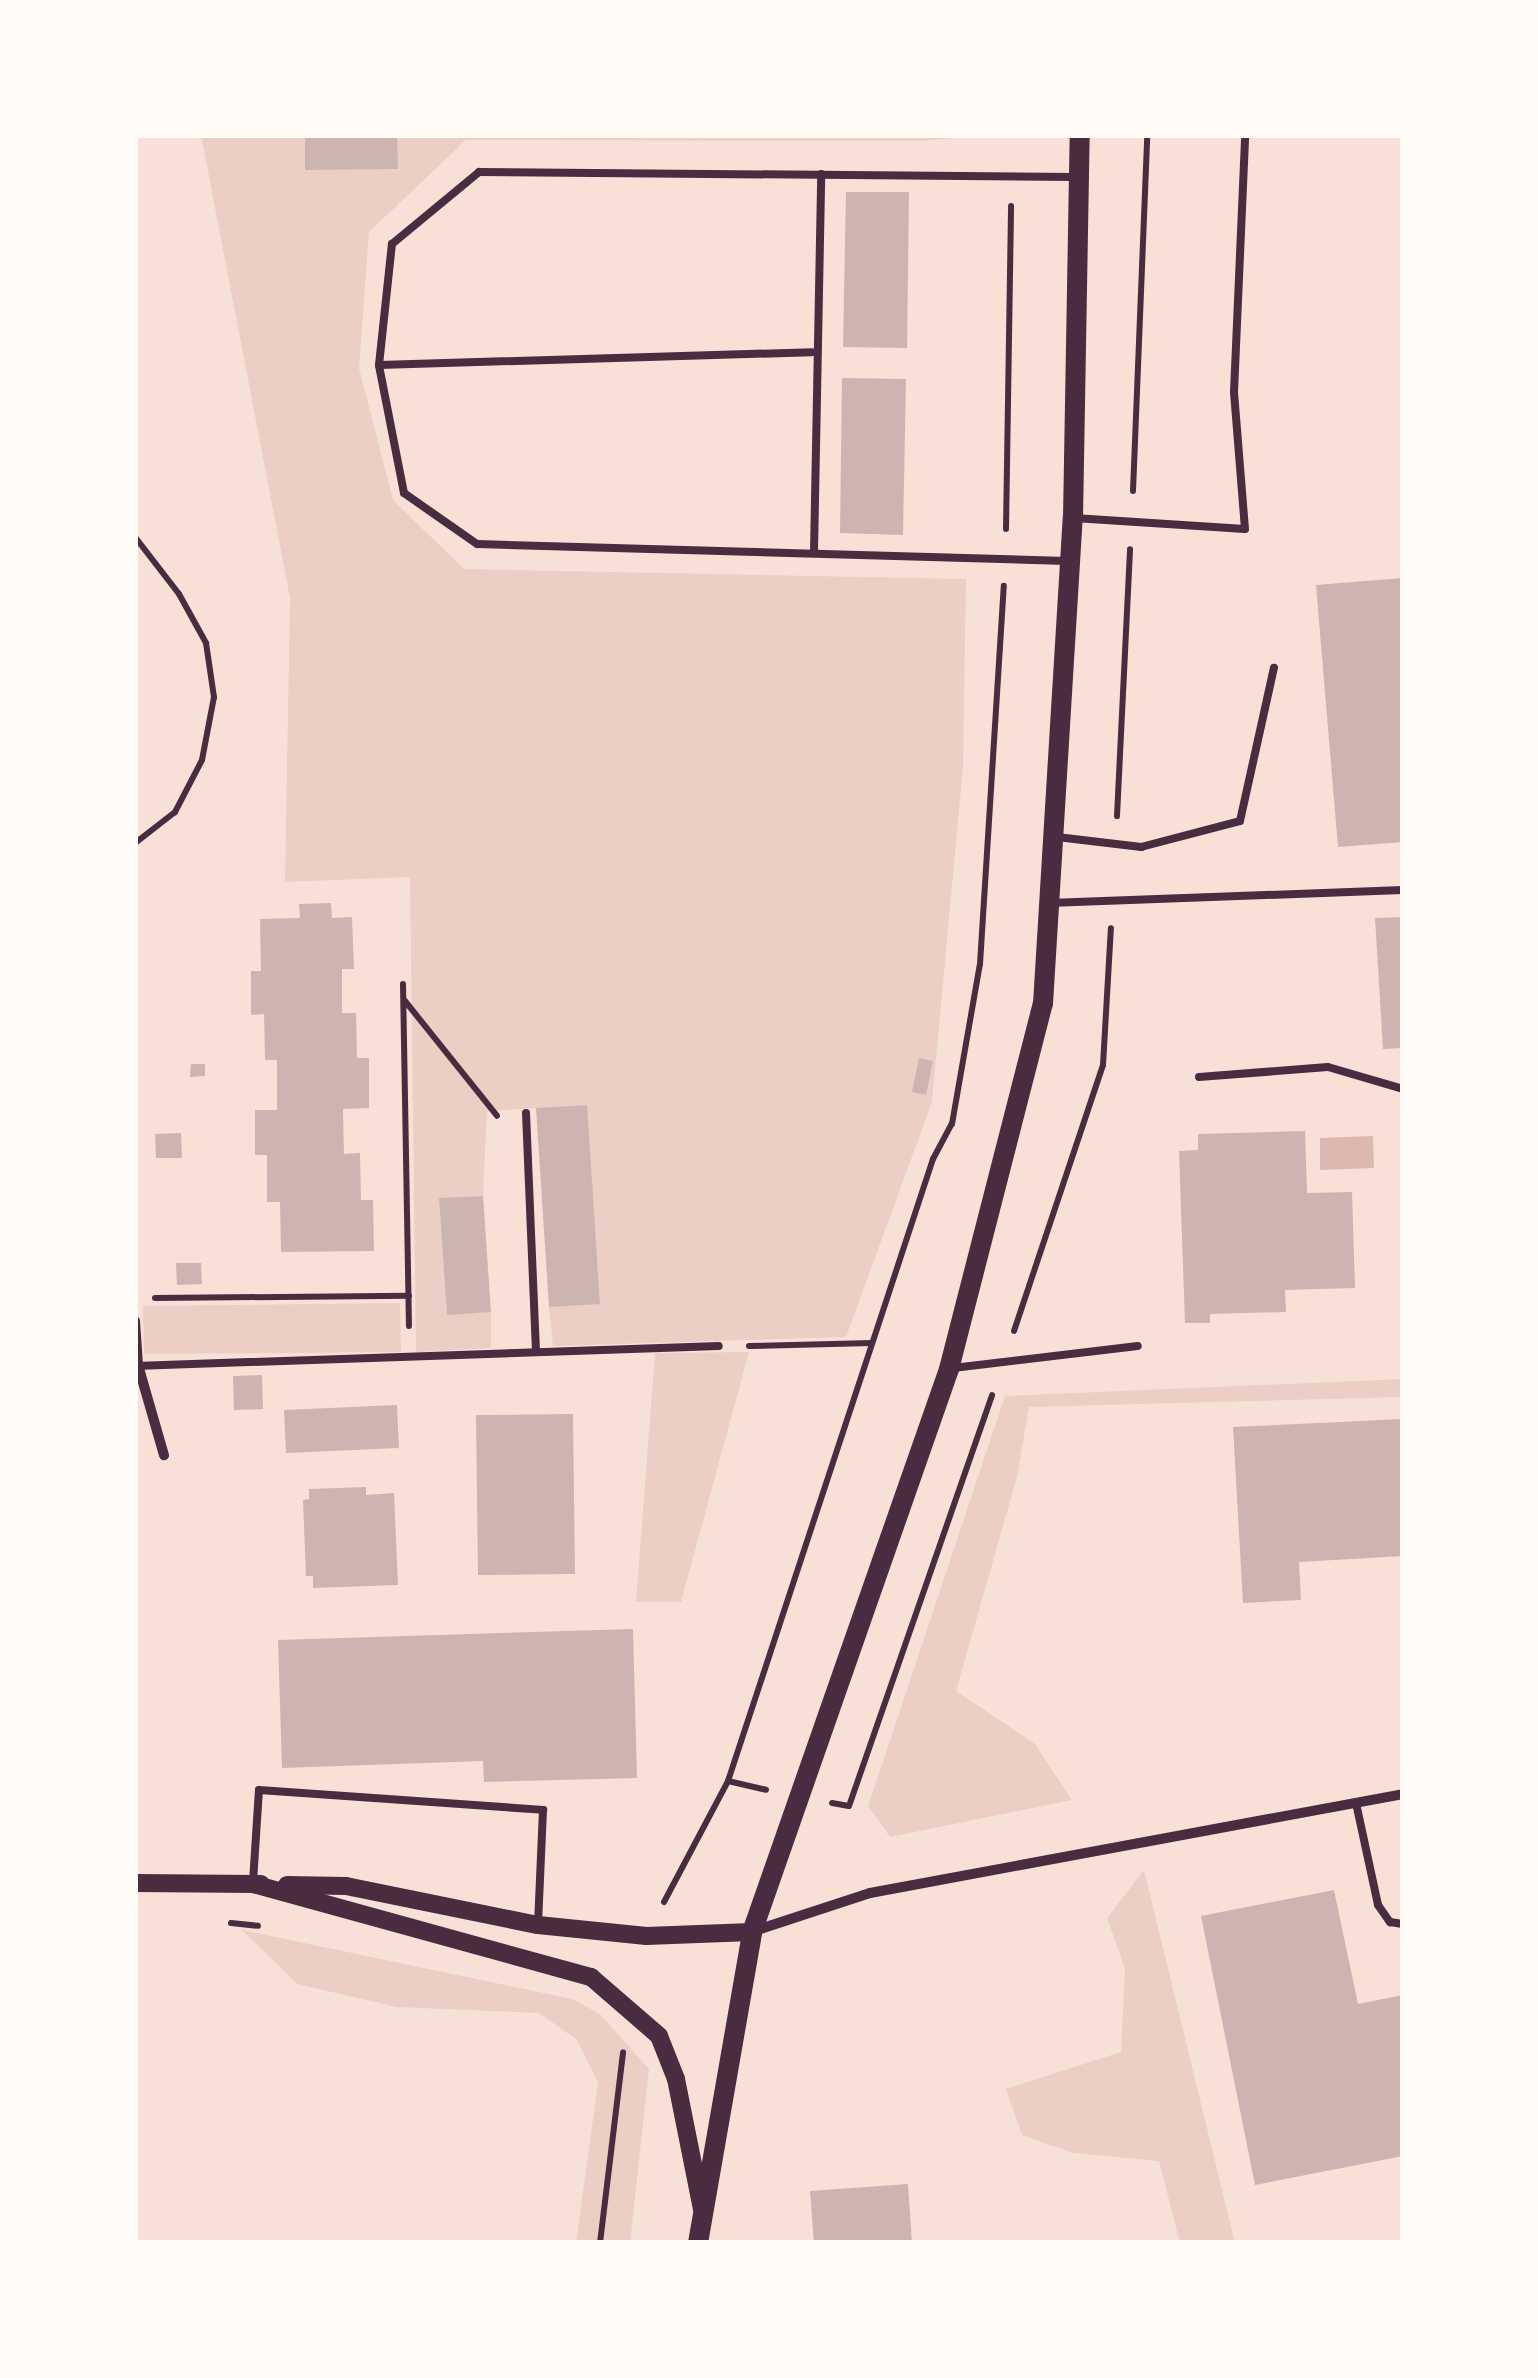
<!DOCTYPE html>
<style>
body{margin:0}
#map{position:relative;width:1538px;height:2378px;overflow:hidden;background:#f7e1d7;font-family:Signika,sans-serif}
div>[style]{position:absolute}
[style*='--x']{left:calc(var(--x)*1px);top:calc(var(--y)*1px);width:calc(var(--w)*1px);rotate:calc(var(--a)*1deg)}
.green>*{inset:0;background:#ebcfc5}
.water>*{inset:0;background:#dcb8b0}
.building>*{inset:0;background:#ccb4b1}
.path>*{height:6px;margin:-3px;padding:0 3px;transform-origin:3px;border-radius:3px;background:#4a2c40}
.service>*{height:8px;margin:-4px;padding:0 4px;transform-origin:4px;border-radius:4px;background:#4a2c40}
.minor>*{height:10px;margin:-5px;padding:0 5px;transform-origin:5px;border-radius:5px;background:#4a2c40}
.tertiary>*{height:18px;margin:-9px;padding:0 9px;transform-origin:9px;border-radius:9px;background:#4a2c40}
.secondary>*{height:20px;margin:-10px;padding:0 10px;transform-origin:10px;border-radius:10px;background:#4a2c40}
span{translate:-50% -50%;white-space:nowrap;text-align:center;line-height:1.15;-webkit-text-stroke:10px #fffaf5;paint-order:stroke}
.frame{position:absolute;inset:0;border:138px solid #fffaf5;pointer-events:none}
</style>
<div id="map">
<div class="green">
<div style="clip-path:polygon(201px 135px,989px 135px,919px 141px,466px 140px,369px 232px,359px 368px,393px 500px,464px 569px,966px 579px,963px 767px,932px 1102px,846px 1337px,553px 1346px,549px 1307px,600px 1303px,586px 1105px,487px 1111px,483px 1196px,439px 1199px,447px 1314px,491px 1312px,491px 1348px,416px 1352px,410px 877px,285px 882px,290px 598px)"></div>
<div style="clip-path:polygon(400px 1303px,401px 1352px,144px 1354px,143px 1306px)"></div>
<div style="clip-path:polygon(749px 1352px,681px 1602px,636px 1602px,655px 1353px)"></div>
<div style="clip-path:polygon(1403px 1379px,1403px 1397px,1029px 1407px,1017px 1477px,956px 1691px,1035px 1744px,1072px 1800px,890px 1837px,868px 1806px,1005px 1396px)"></div>
<div style="clip-path:polygon(1144px 1870px,1235px 2243px,1180px 2243px,1159px 2161px,1073px 2153px,1022px 2135px,1006px 2089px,1121px 2052px,1125px 1969px,1107px 1918px)"></div>
<div style="clip-path:polygon(242px 1930px,572px 1999px,600px 2014px,649px 2069px,630px 2243px,576px 2243px,598px 2083px,577px 2040px,539px 2013px,397px 2007px,297px 1984px)"></div>
</div>
<div class="water">
<div style="clip-path:polygon(1373px 1136px,1374px 1168px,1320px 1170px,1320px 1138px)"></div>
</div>
<div class="building">
<div style="clip-path:polygon(305px 135px,397px 135px,398px 169px,305px 170px)"></div>
<div style="clip-path:polygon(846px 192px,909px 192px,907px 348px,843px 347px)"></div>
<div style="clip-path:polygon(842px 378px,906px 379px,903px 535px,840px 533px)"></div>
<div style="clip-path:polygon(1403px 578px,1403px 842px,1338px 847px,1316px 585px)"></div>
<div style="clip-path:polygon(331px 903px,332px 918px,352px 917px,354px 969px,342px 969px,342px 1013px,356px 1013px,357px 1058px,369px 1058px,369px 1108px,343px 1109px,344px 1154px,360px 1153px,361px 1200px,373px 1200px,374px 1251px,281px 1252px,280px 1202px,267px 1202px,267px 1155px,255px 1155px,255px 1110px,277px 1110px,277px 1060px,265px 1060px,264px 1014px,251px 1015px,251px 971px,261px 971px,260px 919px,300px 918px,299px 904px)"></div>
<div style="clip-path:polygon(1403px 917px,1403px 1048px,1383px 1049px,1375px 918px)"></div>
<div style="clip-path:polygon(919px 1058px,933px 1061px,926px 1095px,912px 1092px)"></div>
<div style="clip-path:polygon(191px 1064px,205px 1064px,205px 1076px,190px 1077px)"></div>
<div style="clip-path:polygon(587px 1105px,600px 1304px,549px 1307px,536px 1108px)"></div>
<div style="clip-path:polygon(1305px 1131px,1307px 1193px,1352px 1192px,1355px 1288px,1285px 1290px,1286px 1312px,1210px 1314px,1210px 1323px,1185px 1323px,1179px 1151px,1198px 1150px,1198px 1134px)"></div>
<div style="clip-path:polygon(181px 1133px,182px 1158px,156px 1158px,155px 1134px)"></div>
<div style="clip-path:polygon(483px 1196px,491px 1312px,447px 1315px,439px 1198px)"></div>
<div style="clip-path:polygon(176px 1263px,201px 1263px,202px 1284px,177px 1285px)"></div>
<div style="clip-path:polygon(262px 1375px,263px 1409px,234px 1410px,233px 1376px)"></div>
<div style="clip-path:polygon(397px 1405px,399px 1448px,286px 1453px,284px 1410px)"></div>
<div style="clip-path:polygon(573px 1414px,575px 1574px,478px 1575px,476px 1415px)"></div>
<div style="clip-path:polygon(1403px 1419px,1403px 1556px,1299px 1562px,1301px 1600px,1243px 1603px,1233px 1427px)"></div>
<div style="clip-path:polygon(366px 1487px,366px 1495px,394px 1493px,398px 1585px,313px 1588px,313px 1576px,306px 1576px,303px 1500px,309px 1499px,309px 1489px)"></div>
<div style="clip-path:polygon(633px 1629px,637px 1778px,484px 1782px,483px 1761px,282px 1768px,278px 1640px)"></div>
<div style="clip-path:polygon(1334px 1890px,1358px 2004px,1403px 1995px,1403px 2156px,1255px 2185px,1201px 1916px)"></div>
<div style="clip-path:polygon(908px 2184px,912px 2243px,814px 2243px,810px 2191px)"></div>
</div>
<div class="path">
<div style="--x:1133;--y:491;--w:356;--a:-87.7"></div>
<div style="--x:1006;--y:529;--w:323;--a:-89.1"></div>
<div style="--x:135;--y:537;--w:72;--a:52.3"></div>
<div style="--x:179;--y:594;--w:56;--a:61.1"></div>
<div style="--x:206;--y:643;--w:55;--a:81.6"></div>
<div style="--x:214;--y:697;--w:64;--a:100.8"></div>
<div style="--x:202;--y:760;--w:59;--a:117.4"></div>
<div style="--x:175;--y:812;--w:51;--a:142.2"></div>
<div style="--x:1117;--y:816;--w:267;--a:-87.2"></div>
<div style="--x:403;--y:984;--w:342;--a:89"></div>
<div style="--x:405;--y:1001;--w:147;--a:51.3"></div>
<div style="--x:155;--y:1298;--w:254;--a:-0.5"></div>
<div style="--x:1014;--y:1331;--w:280;--a:-71.5"></div>
<div style="--x:1103;--y:1065;--w:137;--a:-86.7"></div>
<div style="--x:749;--y:1346;--w:123;--a:-1.4"></div>
<div style="--x:728;--y:1781;--w:39;--a:13"></div>
<div style="--x:832;--y:1803;--w:17;--a:10"></div>
<div style="--x:849;--y:1806;--w:435;--a:-70.8"></div>
<div style="--x:664;--y:1902;--w:137;--a:-62.1"></div>
<div style="--x:728;--y:1781;--w:655;--a:-71.76"></div>
<div style="--x:933;--y:1159;--w:40;--a:-62"></div>
<div style="--x:952;--y:1124;--w:162;--a:-80.1"></div>
<div style="--x:980;--y:964;--w:379;--a:-86.4"></div>
<div style="--x:231;--y:1923;--w:27;--a:6"></div>
<div style="--x:600;--y:2243;--w:192;--a:-83.1"></div>
</div>
<div class="service">
<div style="--x:379;--y:365;--w:433;--a:-1.7"></div>
<div style="--x:1074;--y:518;--w:171;--a:3.7"></div>
<div style="--x:1245;--y:529;--w:137;--a:-94.6"></div>
<div style="--x:1234;--y:392;--w:257;--a:-87.5"></div>
<div style="--x:814;--y:552;--w:378;--a:-88.9"></div>
<div style="--x:1067;--y:561;--w:590;--a:-178.35"></div>
<div style="--x:477;--y:544;--w:89;--a:-145.1"></div>
<div style="--x:404;--y:493;--w:130;--a:-101.1"></div>
<div style="--x:379;--y:365;--w:122;--a:-83.9"></div>
<div style="--x:392;--y:244;--w:113;--a:-39.6"></div>
<div style="--x:479;--y:172;--w:596;--a:0.48"></div>
<div style="--x:1057;--y:837;--w:85;--a:6.8"></div>
<div style="--x:1141;--y:847;--w:102;--a:-14.7"></div>
<div style="--x:1240;--y:821;--w:157;--a:-77.5"></div>
<div style="--x:1049;--y:903;--w:354;--a:-2.1"></div>
<div style="--x:1199;--y:1077;--w:129;--a:-4.4"></div>
<div style="--x:1328;--y:1067;--w:78;--a:16.3"></div>
<div style="--x:526;--y:1113;--w:239;--a:87.6"></div>
<div style="--x:135;--y:1366;--w:584;--a:-1.96"></div>
<div style="--x:953;--y:1368;--w:186;--a:-6.8"></div>
<div style="--x:1356;--y:1803;--w:104;--a:77.8"></div>
<div style="--x:1378;--y:1905;--w:21;--a:55"></div>
<div style="--x:1390;--y:1922;--w:13;--a:9"></div>
<div style="--x:253;--y:1882;--w:92;--a:-86.3"></div>
<div style="--x:259;--y:1790;--w:285;--a:4"></div>
<div style="--x:543;--y:1810;--w:115;--a:92.5"></div>
</div>
<div class="minor">
<div style="--x:135;--y:1321;--w:44;--a:86.1"></div>
<div style="--x:138;--y:1365;--w:94;--a:73.9"></div>
<div style="--x:754;--y:1931;--w:122;--a:-18.1"></div>
<div style="--x:870;--y:1893;--w:542;--a:-10.52"></div>
</div>
<div class="tertiary">
<div style="--x:135;--y:1883;--w:126;--a:0.5"></div>
<div style="--x:253;--y:1884;--w:351;--a:15.4"></div>
<div style="--x:591;--y:1977;--w:90;--a:40.9"></div>
<div style="--x:659;--y:2036;--w:46;--a:68.4"></div>
<div style="--x:676;--y:2079;--w:133;--a:78.7"></div>
<div style="--x:287;--y:1885;--w:59;--a:1"></div>
<div style="--x:346;--y:1886;--w:196;--a:11.5"></div>
<div style="--x:538;--y:1925;--w:109;--a:5.8"></div>
<div style="--x:646;--y:1936;--w:106;--a:-2.2"></div>
</div>
<div class="secondary">
<div style="--x:698;--y:2243;--w:316;--a:-80.1"></div>
<div style="--x:752;--y:1932;--w:596;--a:-70.71"></div>
<div style="--x:949;--y:1369;--w:377;--a:-75.6"></div>
<div style="--x:1043;--y:1004;--w:487;--a:-86.5"></div>
<div style="--x:1073;--y:518;--w:383;--a:-89"></div>
</div>
<div class="frame"></div>
</div>
